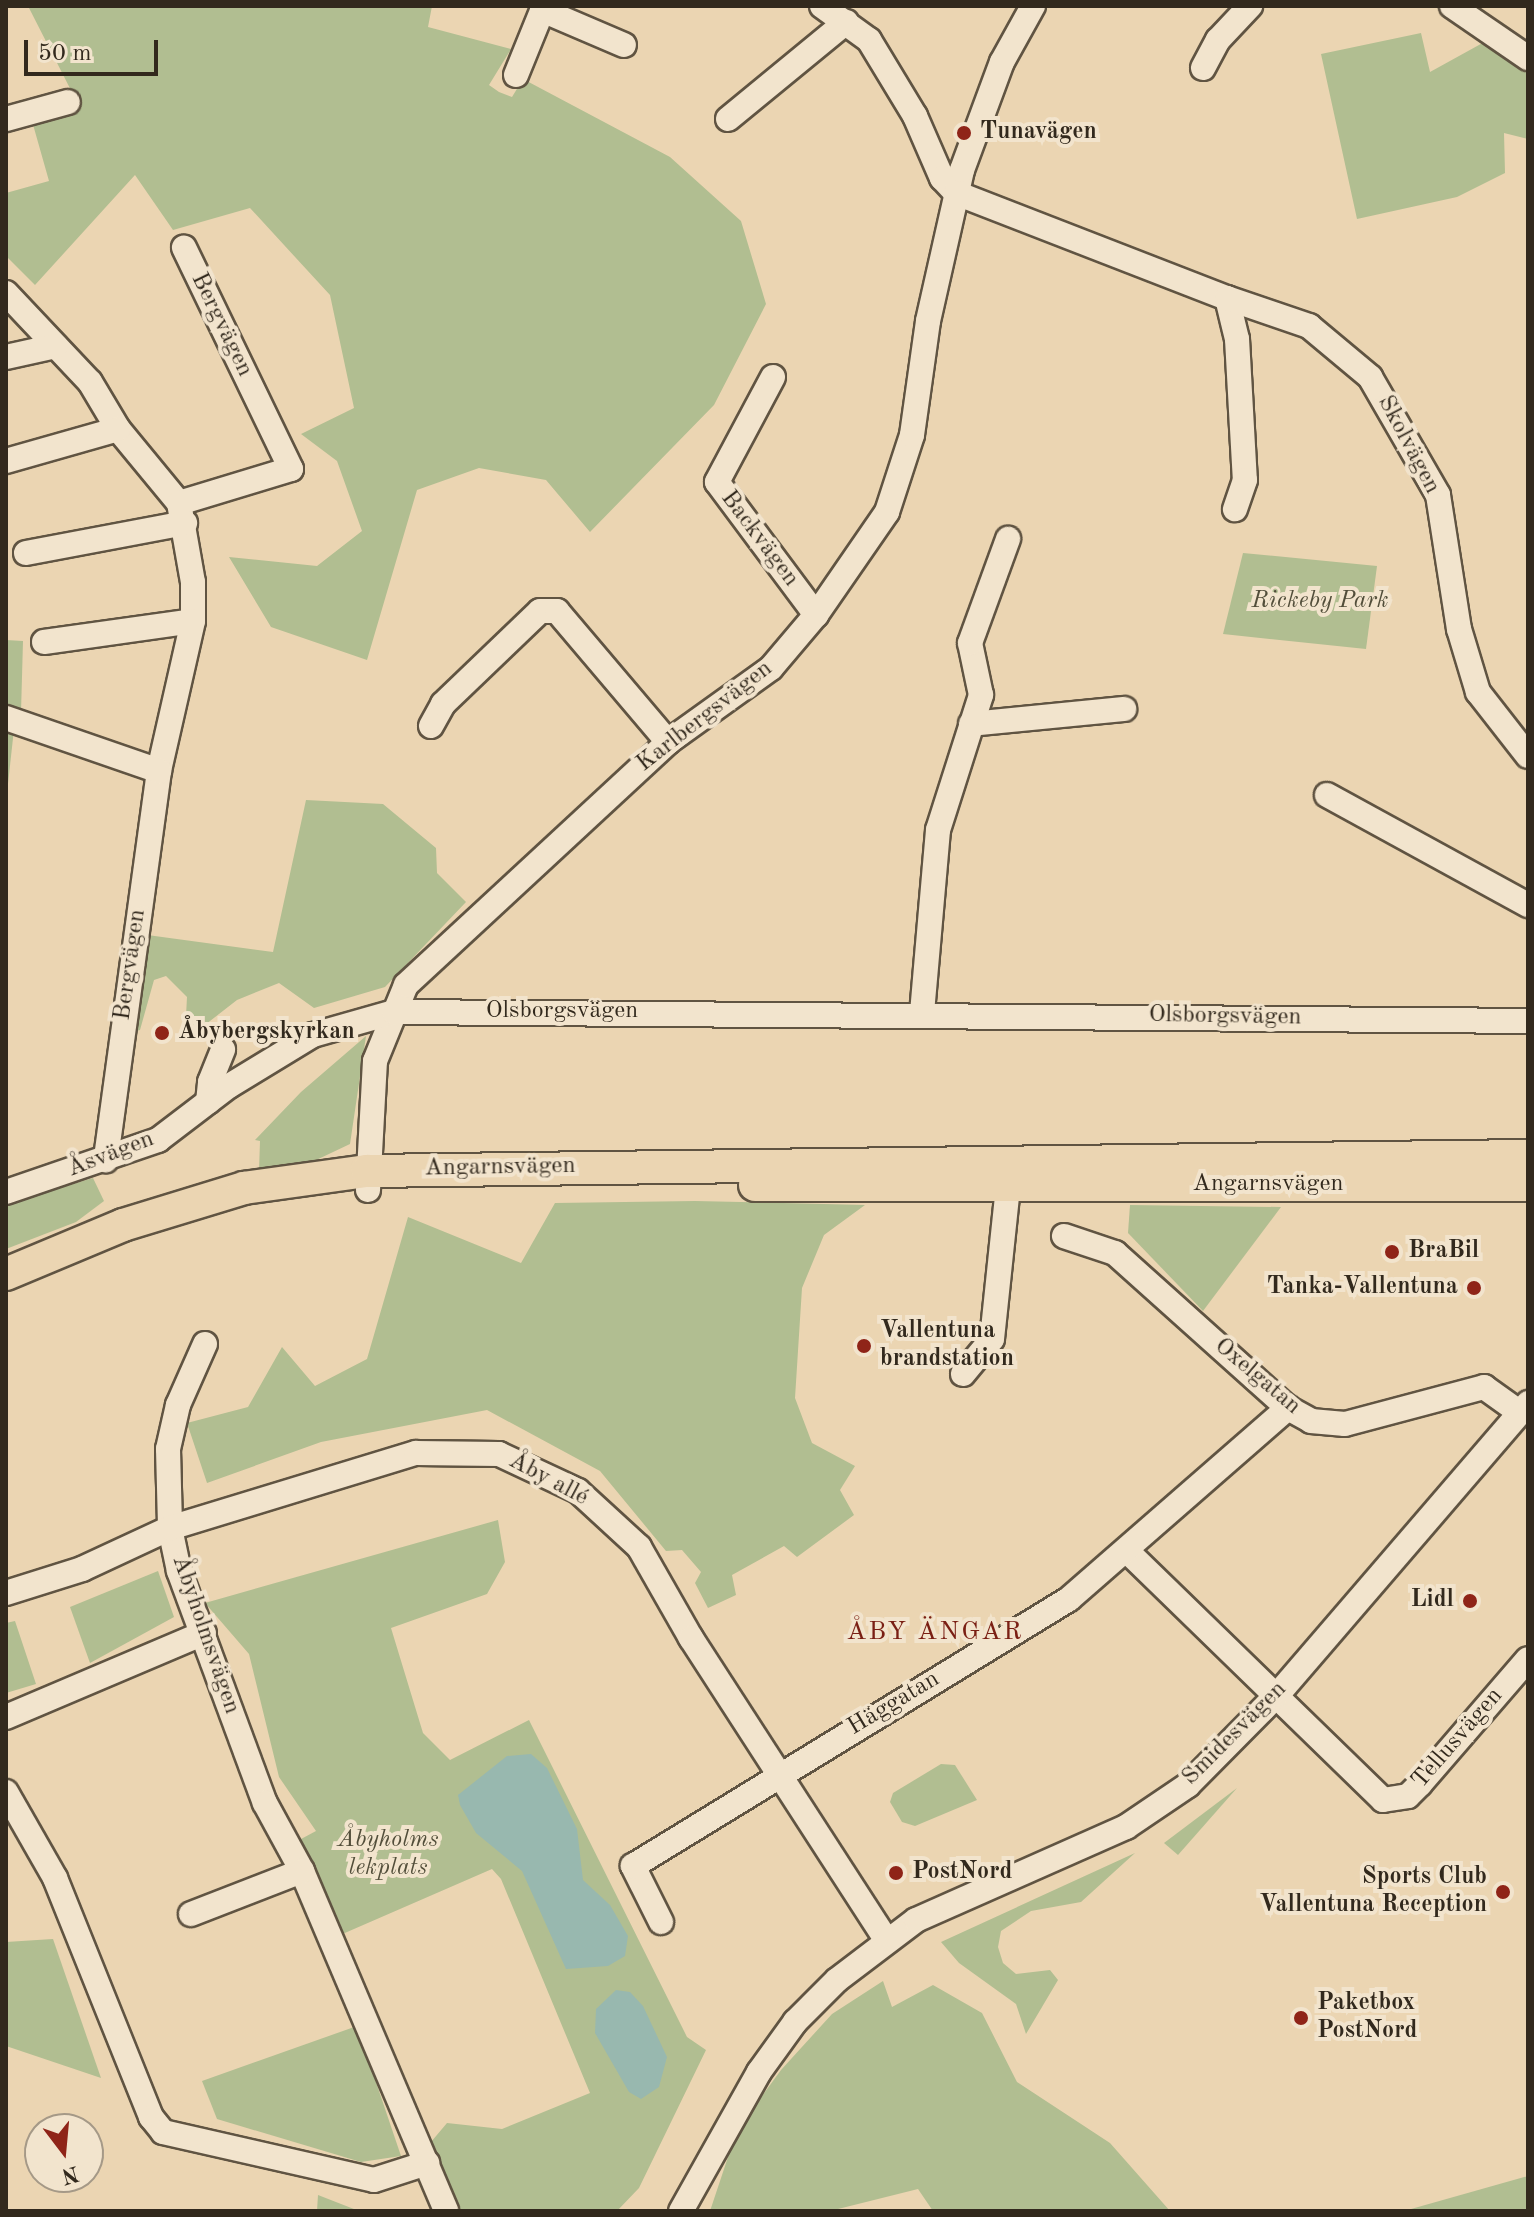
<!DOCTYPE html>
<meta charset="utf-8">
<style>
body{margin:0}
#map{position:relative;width:1534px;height:2217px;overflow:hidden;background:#ebd5b2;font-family:"Old Standard TT",serif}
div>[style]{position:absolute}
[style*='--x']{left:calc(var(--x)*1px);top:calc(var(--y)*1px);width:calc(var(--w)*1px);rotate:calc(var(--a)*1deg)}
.green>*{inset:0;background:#b1be91}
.water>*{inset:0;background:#98b8af}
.roads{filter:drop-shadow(2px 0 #605442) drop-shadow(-2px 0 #605442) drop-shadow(0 2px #605442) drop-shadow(0 -2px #605442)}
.minor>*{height:24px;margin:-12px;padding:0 12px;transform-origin:12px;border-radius:12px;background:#f2e4cd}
.major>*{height:32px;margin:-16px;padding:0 16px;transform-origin:16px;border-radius:16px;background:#ebd5b2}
.dots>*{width:22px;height:22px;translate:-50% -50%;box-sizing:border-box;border:4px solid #f2e4cd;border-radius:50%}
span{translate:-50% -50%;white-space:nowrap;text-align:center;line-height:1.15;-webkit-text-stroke:8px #f2e4cd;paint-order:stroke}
.poi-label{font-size:24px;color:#32291d;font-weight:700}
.left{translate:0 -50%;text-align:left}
.right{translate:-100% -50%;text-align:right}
.street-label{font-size:24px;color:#32291d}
.park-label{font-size:24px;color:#524e3a;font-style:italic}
.neighbourhood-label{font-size:26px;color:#7a1f14;letter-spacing:2px}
.frame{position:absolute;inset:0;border:8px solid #32291d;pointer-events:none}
.north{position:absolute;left:24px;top:2113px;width:80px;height:80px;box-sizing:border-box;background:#f2e4cd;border:2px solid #a59987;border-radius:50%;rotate:164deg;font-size:22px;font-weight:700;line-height:32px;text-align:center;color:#32291d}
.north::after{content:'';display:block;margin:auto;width:28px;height:36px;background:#8f2418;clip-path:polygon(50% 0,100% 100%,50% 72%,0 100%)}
.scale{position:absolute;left:24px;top:40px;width:134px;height:36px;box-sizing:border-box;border:4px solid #32291d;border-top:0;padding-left:10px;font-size:24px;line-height:28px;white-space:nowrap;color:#32291d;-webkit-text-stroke:6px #f2e4cd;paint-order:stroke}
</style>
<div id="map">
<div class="green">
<div style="clip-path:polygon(28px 6px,432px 6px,428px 27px,511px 49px,489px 85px,499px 92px,512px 97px,523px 79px,670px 157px,741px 221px,766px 304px,714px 405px,590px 532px,546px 480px,479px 468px,417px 490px,367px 660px,271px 627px,229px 557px,317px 566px,362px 531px,337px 461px,301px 434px,354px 408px,330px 295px,250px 208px,173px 230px,135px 175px,35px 285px,6px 256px,6px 193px,49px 181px,32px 121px,80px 108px)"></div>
<div style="clip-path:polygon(1421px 33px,1430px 72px,1488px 40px,1528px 67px,1528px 139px,1504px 133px,1505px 173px,1457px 197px,1357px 219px,1321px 54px)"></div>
<div style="clip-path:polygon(1243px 553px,1377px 566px,1366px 649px,1223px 634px)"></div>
<div style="clip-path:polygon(6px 640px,23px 641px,21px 712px,6px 708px)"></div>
<div style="clip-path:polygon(6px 727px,14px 729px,6px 802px)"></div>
<div style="clip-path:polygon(306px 800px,383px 804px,436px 848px,437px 873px,466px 902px,385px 987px,314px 1008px,279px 983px,237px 1000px,192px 1035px,185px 1035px,187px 997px,166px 976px,154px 980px,140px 1030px,125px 1034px,140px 934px,273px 952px)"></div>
<div style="clip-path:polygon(366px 1036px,350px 1144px,312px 1162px,259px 1171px,260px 1141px,255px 1140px,301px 1092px)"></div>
<div style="clip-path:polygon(93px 1178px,104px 1201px,76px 1222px,6px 1249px,6px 1204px)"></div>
<div style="clip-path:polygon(695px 1201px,865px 1205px,824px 1235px,802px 1288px,795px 1398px,812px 1443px,855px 1466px,840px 1490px,854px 1515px,797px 1557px,784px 1546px,732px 1575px,736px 1595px,708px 1608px,695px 1583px,701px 1572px,682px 1550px,666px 1551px,600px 1471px,487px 1410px,321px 1442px,207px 1483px,187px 1423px,248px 1407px,282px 1347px,315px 1386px,367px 1359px,408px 1217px,521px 1263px,555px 1203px)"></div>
<div style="clip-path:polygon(1130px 1205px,1281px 1207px,1203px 1311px,1128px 1233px)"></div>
<div style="clip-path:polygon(498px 1520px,505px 1562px,487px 1594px,391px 1628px,423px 1733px,450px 1760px,529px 1720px,687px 2037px,706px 2050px,639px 2188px,617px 2211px,459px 2211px,431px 2142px,447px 2123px,502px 2129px,590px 2093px,501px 1879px,492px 1869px,331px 1939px,288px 1846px,316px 1831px,279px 1777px,249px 1654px,205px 1603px)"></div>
<div style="clip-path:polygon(158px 1571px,174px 1617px,90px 1663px,70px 1607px)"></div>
<div style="clip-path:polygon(15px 1621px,36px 1684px,6px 1693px,6px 1623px)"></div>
<div style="clip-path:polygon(941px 1764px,955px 1765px,977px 1800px,915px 1826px,902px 1822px,890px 1802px,893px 1793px)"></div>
<div style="clip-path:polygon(1237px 1788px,1178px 1855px,1164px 1843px)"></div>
<div style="clip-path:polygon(1135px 1853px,1081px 1902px,1031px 1911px,1001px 1931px,998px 1947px,1003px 1963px,1016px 1974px,1050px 1970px,1058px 1980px,1026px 2034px,1016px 2004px,959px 1963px,941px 1942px)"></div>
<div style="clip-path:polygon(53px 1939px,101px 2078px,6px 2046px,6px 1942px)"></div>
<div style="clip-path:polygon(883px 1981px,892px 2007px,933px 1985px,982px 2013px,1017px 2082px,1110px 2143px,1170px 2211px,933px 2211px,918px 2189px,830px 2211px,710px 2211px,729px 2154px,748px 2115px,781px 2070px,832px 2014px)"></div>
<div style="clip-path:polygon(357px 2026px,401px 2156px,361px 2162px,217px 2119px,202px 2081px)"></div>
<div style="clip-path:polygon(1528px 2176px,1528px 2211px,1404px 2211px)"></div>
<div style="clip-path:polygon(318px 2195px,359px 2211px,317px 2211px)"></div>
</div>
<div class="water">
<div style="clip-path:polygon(531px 1754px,547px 1768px,577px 1829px,583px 1880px,610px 1905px,628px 1936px,625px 1956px,608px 1966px,566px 1969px,522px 1871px,476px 1833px,460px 1805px,458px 1795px,507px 1756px)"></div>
<div style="clip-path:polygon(616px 1990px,630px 1992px,643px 2006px,667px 2057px,659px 2087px,641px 2099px,629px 2092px,595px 2033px,596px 2009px)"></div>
</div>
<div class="roads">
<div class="minor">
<div style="--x:822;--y:6;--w:58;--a:35.9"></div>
<div style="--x:869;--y:40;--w:89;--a:58.8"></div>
<div style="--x:915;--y:116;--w:68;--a:66.5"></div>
<div style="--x:942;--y:178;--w:21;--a:47"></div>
<div style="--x:956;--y:193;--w:291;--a:21.2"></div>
<div style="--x:1227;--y:298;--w:42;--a:76.3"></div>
<div style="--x:1237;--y:339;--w:141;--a:86.8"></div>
<div style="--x:1245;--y:480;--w:31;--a:109"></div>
<div style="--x:1452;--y:6;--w:92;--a:34.4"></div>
<div style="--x:542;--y:10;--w:89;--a:23.1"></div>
<div style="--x:1203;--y:68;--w:32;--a:-62"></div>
<div style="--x:1218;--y:40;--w:47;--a:-46.7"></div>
<div style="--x:516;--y:75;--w:74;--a:-67.9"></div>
<div style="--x:6;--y:119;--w:64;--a:-15.3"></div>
<div style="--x:728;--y:119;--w:153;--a:-39.4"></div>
<div style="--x:6;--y:293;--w:122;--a:46.7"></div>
<div style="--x:90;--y:382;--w:55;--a:59.2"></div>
<div style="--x:118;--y:429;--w:96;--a:50.5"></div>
<div style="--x:179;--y:503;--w:80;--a:80"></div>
<div style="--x:193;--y:582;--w:39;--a:90"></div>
<div style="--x:193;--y:621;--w:154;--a:102.8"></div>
<div style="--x:159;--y:771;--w:393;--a:97.8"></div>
<div style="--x:1227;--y:298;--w:87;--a:18.9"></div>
<div style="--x:1309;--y:326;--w:80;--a:39.9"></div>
<div style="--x:1370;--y:377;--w:136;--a:60"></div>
<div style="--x:1438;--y:495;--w:136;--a:81.1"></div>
<div style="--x:1459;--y:629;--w:66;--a:73.2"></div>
<div style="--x:1478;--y:692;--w:81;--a:52"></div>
<div style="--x:6;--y:357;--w:51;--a:-12.4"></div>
<div style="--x:773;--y:377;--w:119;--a:118.1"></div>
<div style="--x:717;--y:482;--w:166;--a:53.3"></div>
<div style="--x:6;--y:461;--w:116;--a:-15.9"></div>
<div style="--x:179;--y:503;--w:117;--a:-16.9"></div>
<div style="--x:291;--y:469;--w:246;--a:-115.8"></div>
<div style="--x:26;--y:553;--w:162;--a:-10.7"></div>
<div style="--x:44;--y:642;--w:150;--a:-8"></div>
<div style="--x:6;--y:718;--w:162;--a:19.1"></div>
<div style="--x:971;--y:724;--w:154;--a:-5.6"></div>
<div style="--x:431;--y:726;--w:25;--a:-61"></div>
<div style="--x:443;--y:704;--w:134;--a:-43.8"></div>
<div style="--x:540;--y:611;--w:17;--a:0"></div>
<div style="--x:557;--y:611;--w:172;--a:49.7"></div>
<div style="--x:1327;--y:795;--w:229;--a:28.7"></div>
<div style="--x:922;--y:1013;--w:184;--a:-85"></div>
<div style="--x:938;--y:830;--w:142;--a:-72.3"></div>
<div style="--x:981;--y:695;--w:53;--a:-101.9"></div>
<div style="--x:970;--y:643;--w:111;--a:-69.9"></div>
<div style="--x:208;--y:1102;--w:20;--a:-84"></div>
<div style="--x:210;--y:1082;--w:35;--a:-68"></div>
<div style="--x:368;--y:1190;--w:129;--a:-86.9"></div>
<div style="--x:375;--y:1061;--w:82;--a:-67.8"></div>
<div style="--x:406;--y:985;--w:357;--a:-42.8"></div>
<div style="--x:668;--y:742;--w:127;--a:-35.7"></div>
<div style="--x:771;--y:668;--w:70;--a:-49.7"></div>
<div style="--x:816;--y:615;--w:125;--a:-55.4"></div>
<div style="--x:887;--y:512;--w:81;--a:-72"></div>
<div style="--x:912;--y:435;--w:115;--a:-82"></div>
<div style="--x:928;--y:321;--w:155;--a:-77.3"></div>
<div style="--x:962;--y:170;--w:115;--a:-69.7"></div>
<div style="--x:1002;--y:62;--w:64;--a:-61"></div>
<div style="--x:6;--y:1192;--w:161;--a:-18.9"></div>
<div style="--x:158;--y:1140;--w:89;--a:-37.3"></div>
<div style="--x:229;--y:1086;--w:98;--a:-31.3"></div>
<div style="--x:313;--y:1035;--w:84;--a:-15.9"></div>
<div style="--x:394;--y:1012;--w:1134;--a:0.45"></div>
<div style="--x:1064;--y:1236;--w:54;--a:18.4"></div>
<div style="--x:1115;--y:1253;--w:232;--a:41.9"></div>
<div style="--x:1288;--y:1408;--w:26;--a:29"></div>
<div style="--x:1311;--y:1421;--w:34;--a:5"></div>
<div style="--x:1345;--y:1424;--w:144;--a:-14.9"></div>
<div style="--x:1484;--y:1387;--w:43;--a:35.5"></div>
<div style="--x:205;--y:1344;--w:67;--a:113.9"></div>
<div style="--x:178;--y:1405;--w:45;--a:102.8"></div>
<div style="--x:168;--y:1449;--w:79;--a:88.5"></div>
<div style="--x:170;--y:1528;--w:44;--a:78.2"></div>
<div style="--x:179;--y:1571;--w:247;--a:69.7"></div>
<div style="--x:265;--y:1803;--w:77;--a:61.4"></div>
<div style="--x:302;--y:1871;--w:369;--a:67"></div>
<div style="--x:963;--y:1374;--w:45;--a:-50.4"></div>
<div style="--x:992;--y:1339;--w:172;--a:-84"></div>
<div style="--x:1127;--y:1551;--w:357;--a:44.2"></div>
<div style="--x:1383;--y:1800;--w:25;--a:-9"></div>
<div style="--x:1408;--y:1796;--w:17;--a:-45"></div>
<div style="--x:1420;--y:1784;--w:165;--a:-49.2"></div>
<div style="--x:6;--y:1593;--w:80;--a:-17.5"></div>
<div style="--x:82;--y:1569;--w:97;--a:-25"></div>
<div style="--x:170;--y:1528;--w:257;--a:-17"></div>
<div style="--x:416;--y:1453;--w:83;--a:0.7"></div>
<div style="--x:499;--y:1454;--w:87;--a:25.1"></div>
<div style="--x:578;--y:1491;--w:83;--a:42.6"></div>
<div style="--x:639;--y:1547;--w:105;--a:60.3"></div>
<div style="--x:691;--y:1638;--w:359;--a:57.1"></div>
<div style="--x:6;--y:1717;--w:215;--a:-23"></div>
<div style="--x:6;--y:1792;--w:99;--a:60.3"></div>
<div style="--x:55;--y:1878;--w:258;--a:68.1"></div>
<div style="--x:151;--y:2117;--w:19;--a:51"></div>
<div style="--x:163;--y:2132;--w:216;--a:12.8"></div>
<div style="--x:374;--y:2180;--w:56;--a:-17.8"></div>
<div style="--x:191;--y:1914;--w:119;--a:-21.2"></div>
<div style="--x:661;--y:1922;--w:63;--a:-116.6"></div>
<div style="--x:633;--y:1866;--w:511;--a:-31.48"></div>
<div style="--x:1069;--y:1599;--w:291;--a:-41.1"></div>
<div style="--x:681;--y:2211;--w:159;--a:-60.7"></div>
<div style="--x:759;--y:2072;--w:62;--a:-54.2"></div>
<div style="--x:795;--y:2022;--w:59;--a:-45"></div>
<div style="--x:837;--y:1980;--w:99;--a:-37.2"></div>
<div style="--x:916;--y:1920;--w:230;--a:-23.9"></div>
<div style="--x:1126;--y:1827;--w:75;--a:-34.1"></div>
<div style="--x:1188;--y:1785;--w:128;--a:-45.3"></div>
<div style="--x:1278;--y:1694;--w:384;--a:-49.3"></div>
</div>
<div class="major">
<div style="--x:755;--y:1185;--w:773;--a:0"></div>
<div style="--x:6;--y:1274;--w:127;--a:-22.7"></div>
<div style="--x:123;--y:1225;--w:127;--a:-17"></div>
<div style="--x:244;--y:1188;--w:124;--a:-7.9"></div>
<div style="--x:367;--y:1171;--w:1161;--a:-0.74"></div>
</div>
</div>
<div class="dots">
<div style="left:964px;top:133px;background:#8f2418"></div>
<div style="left:162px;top:1033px;background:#8f2418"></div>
<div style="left:1392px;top:1252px;background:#8f2418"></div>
<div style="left:1474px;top:1288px;background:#8f2418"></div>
<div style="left:864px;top:1346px;background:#8f2418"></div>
<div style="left:1470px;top:1601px;background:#8f2418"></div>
<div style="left:896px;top:1873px;background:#8f2418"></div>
<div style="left:1503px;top:1892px;background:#8f2418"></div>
<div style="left:1301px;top:2018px;background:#8f2418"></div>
</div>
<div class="poi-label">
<span class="left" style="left:980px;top:133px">Tunavägen</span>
<span class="left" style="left:178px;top:1033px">Åbybergskyrkan</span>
<span class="left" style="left:1408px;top:1252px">BraBil</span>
<span class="right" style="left:1458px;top:1288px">Tanka-Vallentuna</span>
<span class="left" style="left:880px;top:1346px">Vallentuna<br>brandstation</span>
<span class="right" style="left:1454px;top:1601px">Lidl</span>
<span class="left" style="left:912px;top:1873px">PostNord</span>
<span class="right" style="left:1487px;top:1892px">Sports Club<br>Vallentuna Reception</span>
<span class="left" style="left:1317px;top:2018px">Paketbox<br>PostNord</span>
</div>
<div class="street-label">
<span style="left:221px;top:325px;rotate:64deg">Bergvägen</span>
<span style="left:1408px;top:445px;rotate:62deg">Skolvägen</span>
<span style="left:759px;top:539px;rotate:53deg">Backvägen</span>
<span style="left:705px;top:717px;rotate:-38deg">Karlbergsvägen</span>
<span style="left:131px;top:965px;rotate:-82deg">Bergvägen</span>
<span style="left:562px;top:1012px">Olsborgsvägen</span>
<span style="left:1225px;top:1017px;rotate:1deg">Olsborgsvägen</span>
<span style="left:111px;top:1155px;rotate:-21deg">Åsvägen</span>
<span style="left:500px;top:1168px;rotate:-1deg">Angarnsvägen</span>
<span style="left:1268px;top:1185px">Angarnsvägen</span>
<span style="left:1257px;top:1377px;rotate:40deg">Oxelgatan</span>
<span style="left:548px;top:1480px;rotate:28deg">Åby allé</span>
<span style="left:205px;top:1635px;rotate:71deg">Åbyholmsvägen</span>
<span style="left:894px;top:1704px;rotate:-31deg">Häggatan</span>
<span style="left:1235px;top:1734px;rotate:-45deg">Smidesvägen</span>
<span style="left:1458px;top:1739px;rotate:-49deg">Tellusvägen</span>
</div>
<div class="park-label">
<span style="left:1320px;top:602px">Rickeby Park</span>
<span style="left:388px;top:1855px">Åbyholms<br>lekplats</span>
</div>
<div class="neighbourhood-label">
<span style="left:935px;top:1633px">ÅBY ÄNGAR</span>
</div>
<div class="frame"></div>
<div class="north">N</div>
<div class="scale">50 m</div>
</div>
